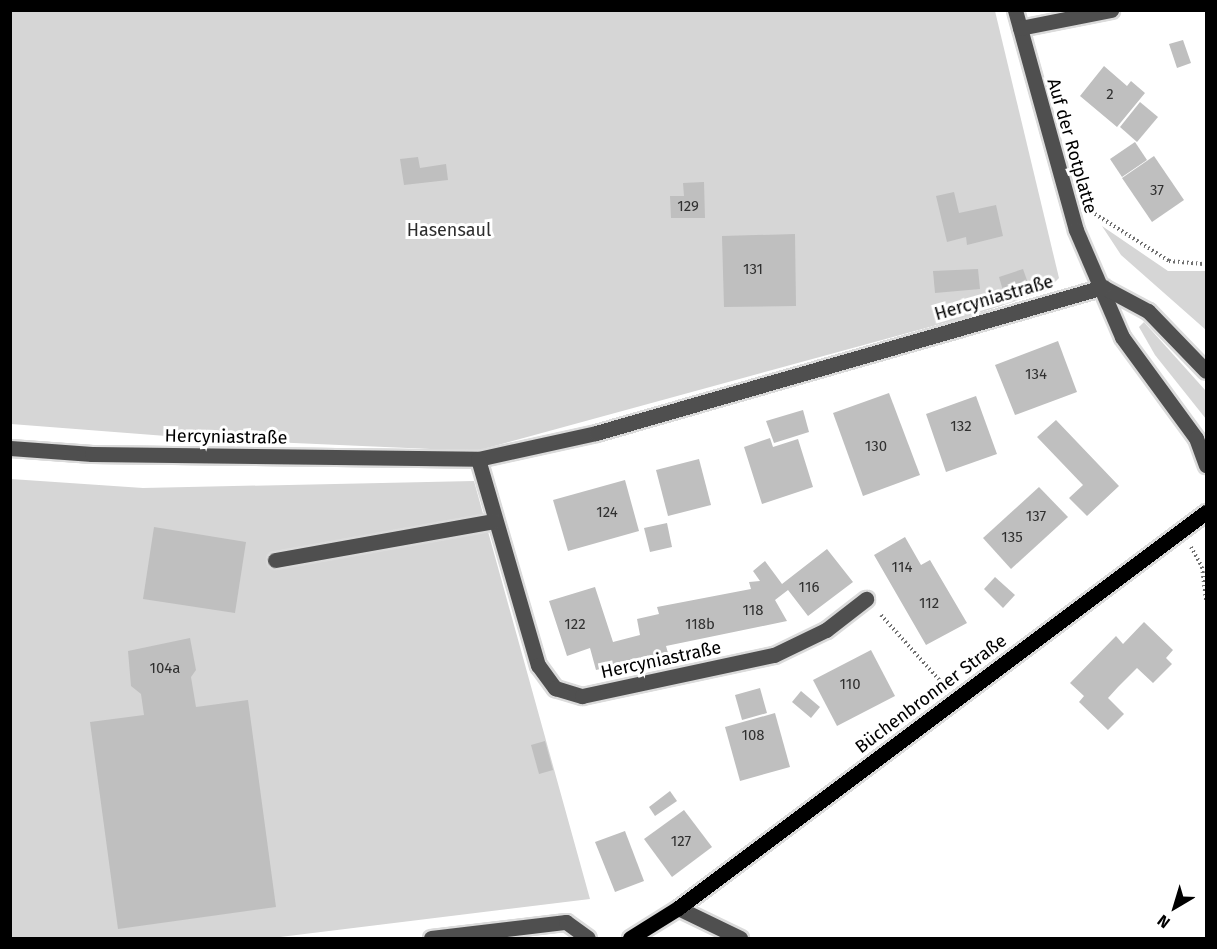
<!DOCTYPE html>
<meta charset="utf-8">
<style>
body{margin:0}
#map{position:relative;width:1217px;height:949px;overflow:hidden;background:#fff;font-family:"Fira Sans",sans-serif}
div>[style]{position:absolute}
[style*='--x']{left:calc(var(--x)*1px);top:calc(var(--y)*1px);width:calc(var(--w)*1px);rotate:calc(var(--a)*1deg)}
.green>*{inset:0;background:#d6d6d6}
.building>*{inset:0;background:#bfbfbf}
.path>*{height:4px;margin-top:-2px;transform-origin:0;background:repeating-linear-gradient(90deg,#717171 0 1.5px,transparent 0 4.5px)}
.roads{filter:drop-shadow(2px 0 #dbdbdb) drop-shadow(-2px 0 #dbdbdb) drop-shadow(0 2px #dbdbdb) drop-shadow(0 -2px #dbdbdb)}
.minor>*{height:15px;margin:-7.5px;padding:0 7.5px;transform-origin:7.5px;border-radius:7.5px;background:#4f4f4f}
.major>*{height:15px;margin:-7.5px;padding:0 7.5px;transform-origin:7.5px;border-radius:7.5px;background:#000}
span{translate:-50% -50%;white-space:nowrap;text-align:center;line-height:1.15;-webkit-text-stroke:6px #fff;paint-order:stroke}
.number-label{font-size:15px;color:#303030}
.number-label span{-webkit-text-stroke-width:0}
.street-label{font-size:18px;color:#000}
.park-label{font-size:18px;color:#2d2d2d}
.frame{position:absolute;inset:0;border:12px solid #000;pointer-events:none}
.north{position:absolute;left:1145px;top:877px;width:60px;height:60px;-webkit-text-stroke:4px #fff;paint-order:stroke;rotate:218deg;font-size:16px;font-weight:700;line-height:24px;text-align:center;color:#000}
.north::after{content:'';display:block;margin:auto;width:21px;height:27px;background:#000;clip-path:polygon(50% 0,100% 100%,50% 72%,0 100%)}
</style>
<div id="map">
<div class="green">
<div style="clip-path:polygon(10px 11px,995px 11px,1059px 278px,1046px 291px,970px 316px,476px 451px,205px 439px,11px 424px)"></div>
<div style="clip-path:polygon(1102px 226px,1168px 271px,1206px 271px,1206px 330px,1121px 255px)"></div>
<div style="clip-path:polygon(1144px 322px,1206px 391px,1206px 419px,1155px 355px,1139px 327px)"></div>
<div style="clip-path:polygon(11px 479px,143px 488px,474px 481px,590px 899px,272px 938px,11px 938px)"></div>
</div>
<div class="building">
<div style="clip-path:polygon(1183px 40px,1191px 63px,1177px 68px,1169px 44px)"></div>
<div style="clip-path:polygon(1104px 66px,1127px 86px,1131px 81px,1145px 93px,1117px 127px,1080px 96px)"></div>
<div style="clip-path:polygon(1140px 102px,1158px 117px,1137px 142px,1120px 127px)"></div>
<div style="clip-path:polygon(1135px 142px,1147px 160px,1122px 177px,1110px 159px)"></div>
<div style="clip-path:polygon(1154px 156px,1184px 200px,1152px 222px,1122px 178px)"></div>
<div style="clip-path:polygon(418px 157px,420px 168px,446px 164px,448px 180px,404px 185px,400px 159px)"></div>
<div style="clip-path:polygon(704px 182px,705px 218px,671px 218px,670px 196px,684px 196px,683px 183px)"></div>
<div style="clip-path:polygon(954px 192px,959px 213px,996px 205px,1003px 236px,967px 245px,966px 237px,947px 242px,936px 196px)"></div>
<div style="clip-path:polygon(795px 234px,796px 306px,724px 307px,722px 236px)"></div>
<div style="clip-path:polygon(978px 269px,980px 289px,935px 293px,933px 271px)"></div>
<div style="clip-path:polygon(1023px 269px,1029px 286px,1004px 294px,999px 277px)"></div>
<div style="clip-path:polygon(1058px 341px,1077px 392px,1015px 415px,995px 365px)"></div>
<div style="clip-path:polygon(889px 393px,920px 475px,863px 496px,833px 413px)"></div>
<div style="clip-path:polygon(976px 396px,997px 454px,946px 472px,926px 414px)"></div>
<div style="clip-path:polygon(803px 410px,809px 432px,774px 443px,766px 421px)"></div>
<div style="clip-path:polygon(1056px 420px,1119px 486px,1087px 516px,1069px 498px,1083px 485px,1037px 437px)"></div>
<div style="clip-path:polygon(770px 438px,773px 447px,798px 439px,813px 487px,762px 504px,744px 447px)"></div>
<div style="clip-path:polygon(699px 459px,711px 505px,668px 516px,656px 470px)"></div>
<div style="clip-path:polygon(625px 480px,639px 531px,568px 551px,553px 500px)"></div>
<div style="clip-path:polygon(1039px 487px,1068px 517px,1011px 569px,983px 538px)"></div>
<div style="clip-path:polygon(667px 523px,672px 547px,650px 552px,644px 528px)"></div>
<div style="clip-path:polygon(154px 527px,246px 542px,235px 613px,143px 599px)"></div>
<div style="clip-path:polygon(905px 537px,921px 565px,930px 560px,967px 623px,926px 645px,874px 555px)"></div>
<div style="clip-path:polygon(827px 549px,853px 582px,808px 616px,788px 590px,775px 600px,787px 621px,666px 646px,668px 653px,596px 670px,590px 648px,567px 656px,549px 601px,595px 587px,613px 642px,640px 635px,637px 619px,659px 614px,657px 607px,751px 589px,749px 582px,760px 581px,753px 571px,765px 561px,782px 584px)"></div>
<div style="clip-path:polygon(995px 577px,1015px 595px,1003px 608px,984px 589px)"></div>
<div style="clip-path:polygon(1144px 622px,1173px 650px,1166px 658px,1172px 664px,1153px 683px,1137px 668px,1118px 687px,1108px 698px,1124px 714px,1108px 730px,1079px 702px,1084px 696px,1070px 683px,1116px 636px,1123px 644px)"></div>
<div style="clip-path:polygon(190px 638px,196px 670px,191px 677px,196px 707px,248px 700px,276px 907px,118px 929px,90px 722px,144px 715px,141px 694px,131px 686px,128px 651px)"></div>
<div style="clip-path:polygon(871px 650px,895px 696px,837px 726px,813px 680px)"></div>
<div style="clip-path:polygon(760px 688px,767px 713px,742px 720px,735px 695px)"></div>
<div style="clip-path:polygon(801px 691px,820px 707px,811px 718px,792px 702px)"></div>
<div style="clip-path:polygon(775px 713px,790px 767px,740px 781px,725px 727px)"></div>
<div style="clip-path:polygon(545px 741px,553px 770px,539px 774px,531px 745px)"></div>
<div style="clip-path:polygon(670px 791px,677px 801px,655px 816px,649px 807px)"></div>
<div style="clip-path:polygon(684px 810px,712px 847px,672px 877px,644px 839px)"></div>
<div style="clip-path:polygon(625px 831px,644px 881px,615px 892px,595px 842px)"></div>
</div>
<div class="path">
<div style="--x:1095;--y:214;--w:88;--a:32.4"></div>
<div style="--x:1169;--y:261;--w:37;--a:5"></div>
<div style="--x:1191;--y:547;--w:23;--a:61"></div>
<div style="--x:1202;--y:567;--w:33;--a:83"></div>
<div style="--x:881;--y:615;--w:91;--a:48.1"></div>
</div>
<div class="roads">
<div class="minor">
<div style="--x:1015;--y:10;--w:228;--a:74.5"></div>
<div style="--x:1076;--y:230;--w:116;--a:66.7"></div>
<div style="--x:1122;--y:337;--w:125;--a:53.8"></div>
<div style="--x:1196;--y:438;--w:29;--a:70"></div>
<div style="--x:1020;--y:28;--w:93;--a:-11.2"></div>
<div style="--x:1103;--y:287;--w:51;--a:28.1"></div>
<div style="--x:1148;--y:311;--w:83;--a:46"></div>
<div style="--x:10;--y:448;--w:82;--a:4.2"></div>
<div style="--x:92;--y:454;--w:386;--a:0.7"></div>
<div style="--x:478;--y:459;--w:121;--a:-12.4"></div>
<div style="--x:596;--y:433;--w:528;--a:-16.06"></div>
<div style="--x:478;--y:459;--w:215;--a:73.8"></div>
<div style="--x:538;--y:665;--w:29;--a:54"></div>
<div style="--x:555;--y:688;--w:28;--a:17"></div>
<div style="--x:582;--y:696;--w:196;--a:-12.1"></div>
<div style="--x:774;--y:655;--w:58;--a:-25.7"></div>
<div style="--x:826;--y:630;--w:51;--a:-37.8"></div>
<div style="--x:275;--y:560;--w:222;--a:-10.1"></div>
<div style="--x:678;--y:908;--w:69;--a:25.8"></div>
<div style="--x:431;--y:938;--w:136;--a:-6.8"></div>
<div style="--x:566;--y:922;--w:27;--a:36"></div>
</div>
<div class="major">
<div style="--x:630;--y:938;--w:57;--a:-32"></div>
<div style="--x:678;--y:908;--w:660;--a:-36.87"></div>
</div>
</div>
<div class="number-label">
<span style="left:1110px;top:95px">2</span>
<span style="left:1157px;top:191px">37</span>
<span style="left:688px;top:207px">129</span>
<span style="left:753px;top:270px">131</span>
<span style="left:1036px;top:375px">134</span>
<span style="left:961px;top:427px">132</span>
<span style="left:876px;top:447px">130</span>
<span style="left:607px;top:513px">124</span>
<span style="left:1036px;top:517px">137</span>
<span style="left:1012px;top:538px">135</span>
<span style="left:902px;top:568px">114</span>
<span style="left:809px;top:588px">116</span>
<span style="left:929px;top:604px">112</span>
<span style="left:753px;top:611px">118</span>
<span style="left:575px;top:625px">122</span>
<span style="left:700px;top:625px">118b</span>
<span style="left:165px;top:669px">104a</span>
<span style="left:850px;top:685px">110</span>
<span style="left:753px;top:736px">108</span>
<span style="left:681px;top:842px">127</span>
</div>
<div class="street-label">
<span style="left:1072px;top:146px;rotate:74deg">Auf der Rotplatte</span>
<span style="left:994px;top:298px;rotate:-16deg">Hercyniastraße</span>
<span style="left:226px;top:437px;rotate:1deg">Hercyniastraße</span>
<span style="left:661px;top:660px;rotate:-12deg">Hercyniastraße</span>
<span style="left:931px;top:694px;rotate:-37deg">Büchenbronner Straße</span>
</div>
<div class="park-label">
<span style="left:449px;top:230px">Hasensaul</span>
</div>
<div class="frame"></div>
<div class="north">N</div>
</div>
